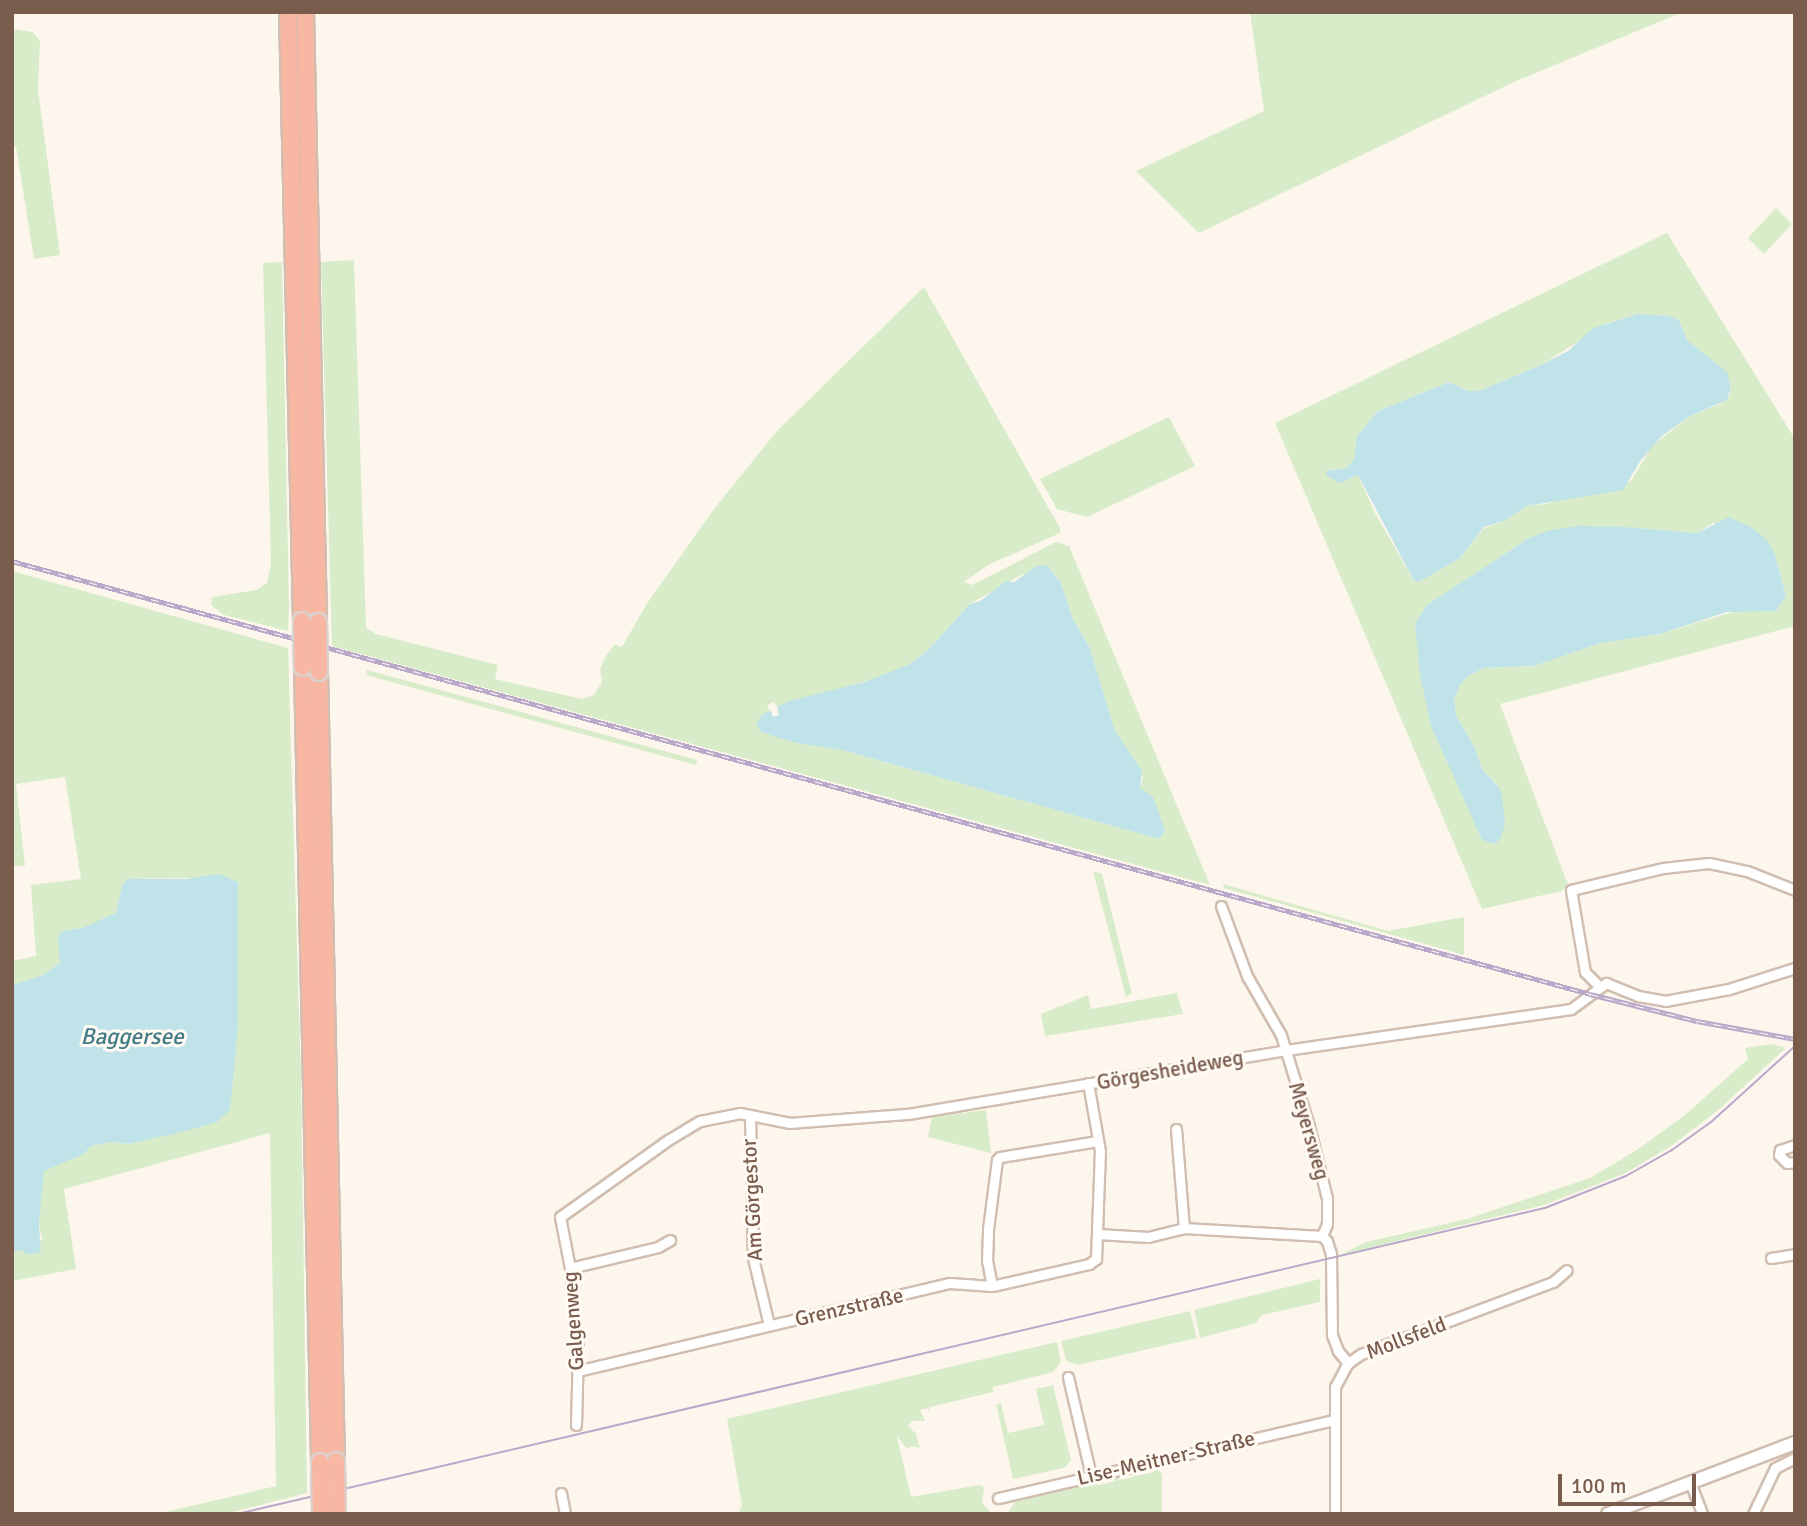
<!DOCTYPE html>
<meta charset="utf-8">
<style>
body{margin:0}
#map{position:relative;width:1807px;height:1526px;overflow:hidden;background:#fdf6ec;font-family:Signika,sans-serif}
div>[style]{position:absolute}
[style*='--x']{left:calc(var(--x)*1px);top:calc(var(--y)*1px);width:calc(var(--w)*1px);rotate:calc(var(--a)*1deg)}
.green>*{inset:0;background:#d8ecc9}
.water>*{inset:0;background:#bfe3e8}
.roads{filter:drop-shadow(2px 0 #d1beb0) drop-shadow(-2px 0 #d1beb0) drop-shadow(0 2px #d1beb0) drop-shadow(0 -2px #d1beb0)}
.street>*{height:9px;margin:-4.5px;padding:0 4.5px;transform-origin:4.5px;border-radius:4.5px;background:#fff}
.secondary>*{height:12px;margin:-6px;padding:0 6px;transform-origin:6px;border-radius:6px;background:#fff}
.highway>*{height:16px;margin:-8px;padding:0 8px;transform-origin:8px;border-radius:8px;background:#f7b7a3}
.tram>*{height:2px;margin:-1px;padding:0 1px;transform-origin:1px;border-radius:1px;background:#b9a8c9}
.rail>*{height:5px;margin-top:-2.5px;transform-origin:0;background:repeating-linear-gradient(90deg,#fffaf3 0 8px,#b9a8c9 0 16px);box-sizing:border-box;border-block:2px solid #b9a8c9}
.bridges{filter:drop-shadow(2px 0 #dad1cd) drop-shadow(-2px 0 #dad1cd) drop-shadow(0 2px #dad1cd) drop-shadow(0 -2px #dad1cd)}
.highway-bridge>*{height:16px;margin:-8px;padding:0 8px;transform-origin:8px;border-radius:8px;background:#f7b7a3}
span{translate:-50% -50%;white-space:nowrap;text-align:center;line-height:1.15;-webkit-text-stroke:6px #fffaf3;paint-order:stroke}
.street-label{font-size:21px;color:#7a5c4d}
.water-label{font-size:23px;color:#437c86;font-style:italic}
.frame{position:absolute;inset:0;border:14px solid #7a5c4d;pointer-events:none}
.scale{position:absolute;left:1558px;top:1474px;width:138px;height:32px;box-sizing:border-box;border:4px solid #7a5c4d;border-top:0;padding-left:9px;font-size:21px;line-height:24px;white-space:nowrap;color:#7a5c4d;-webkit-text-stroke:5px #fffaf3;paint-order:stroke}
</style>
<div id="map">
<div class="green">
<div style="clip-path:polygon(1250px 12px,1683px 12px,1516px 81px,1199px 233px,1136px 171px,1264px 111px)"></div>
<div style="clip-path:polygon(12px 29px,33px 32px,40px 41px,38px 90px,60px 255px,34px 259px,16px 147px,12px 147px)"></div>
<div style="clip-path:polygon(1776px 208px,1792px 224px,1764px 254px,1748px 238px)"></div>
<div style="clip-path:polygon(evenodd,1667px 233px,1795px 439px,1795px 626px,1500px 704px,1568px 885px,1562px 891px,1482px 909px,1275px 423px,1667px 233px,1638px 314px,1667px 316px,1679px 320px,1687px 340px,1726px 372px,1731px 388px,1730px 395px,1720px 404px,1690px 416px,1652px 446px,1631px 481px,1545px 504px,1527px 506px,1504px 521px,1484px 528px,1460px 558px,1419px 582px,1414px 581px,1375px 513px,1358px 475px,1327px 471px,1347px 468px,1354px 459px,1357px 436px,1378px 411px,1449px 382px,1469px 391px,1479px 391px,1543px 364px,1607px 323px,1638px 314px,1667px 233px,1713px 523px,1775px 555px,1786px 596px,1660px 634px,1601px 643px,1534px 666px,1484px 668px,1467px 677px,1460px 685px,1454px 700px,1456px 715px,1475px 748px,1482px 769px,1498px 785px,1482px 840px,1415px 623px,1427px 605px,1529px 538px,1627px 527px,1697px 533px,1713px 523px)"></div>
<div style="clip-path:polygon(evenodd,354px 260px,366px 628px,376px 634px,498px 665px,495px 679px,582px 699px,594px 695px,602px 682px,600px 669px,606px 656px,615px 644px,622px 647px,646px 605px,714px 509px,777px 431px,924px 287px,1060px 528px,1060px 533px,988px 565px,964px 582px,972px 585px,1056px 542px,1069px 546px,1210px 885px,332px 646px,321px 262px,354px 260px,1049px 567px,1061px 583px,1073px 619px,1089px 646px,1115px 732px,1143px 777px,1140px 788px,1148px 797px,1165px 831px,1159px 839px,842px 750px,796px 743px,763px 714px,770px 712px,767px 705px,774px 702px,777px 707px,890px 674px,908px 665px,926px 652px,970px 604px,1021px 575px,1049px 567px)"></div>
<div style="clip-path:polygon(282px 262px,289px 607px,288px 631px,224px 615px,211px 605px,212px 597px,256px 590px,267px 583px,271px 564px,263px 263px)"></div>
<div style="clip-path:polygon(1169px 417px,1195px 466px,1087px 517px,1057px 509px,1040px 479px)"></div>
<div style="clip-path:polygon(12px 571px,288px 648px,301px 1078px,307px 1493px,224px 1514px,157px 1514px,276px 1486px,270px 1133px,64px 1189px,76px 1269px,12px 1281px,12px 1252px,42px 1240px,39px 1224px,43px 1171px,84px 1154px,91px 1146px,112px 1142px,128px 1144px,217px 1122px,237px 931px,238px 882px,199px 878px,127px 879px,122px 886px,116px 914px,82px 928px,62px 931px,60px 963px,43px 975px,12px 985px,12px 961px,36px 956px,31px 885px,81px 879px,65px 777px,16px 784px,25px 866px,12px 866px)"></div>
<div style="clip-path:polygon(367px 670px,697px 760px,696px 765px,366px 675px)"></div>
<div style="clip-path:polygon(1093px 871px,1102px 874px,1132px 994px,1126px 997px)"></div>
<div style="clip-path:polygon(1223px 884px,1388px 931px,1464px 917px,1464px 955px,1224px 888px)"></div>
<div style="clip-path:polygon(1177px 993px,1183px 1014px,1045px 1036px,1041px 1014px,1088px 995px,1091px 1009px)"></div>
<div style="clip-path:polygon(1772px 1044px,1786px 1048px,1717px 1111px,1671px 1146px,1626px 1173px,1544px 1205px,1340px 1255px,1366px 1242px,1467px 1219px,1590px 1178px,1637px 1150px,1685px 1115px,1748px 1059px,1745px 1048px)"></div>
<div style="clip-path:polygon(986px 1110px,991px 1153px,928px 1137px,932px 1117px)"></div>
<div style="clip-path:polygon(1320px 1279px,1320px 1302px,1262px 1315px,1256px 1323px,1200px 1338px,1194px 1310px)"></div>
<div style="clip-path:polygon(1190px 1311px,1197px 1338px,1078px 1365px,1066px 1361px,1061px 1341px)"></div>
<div style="clip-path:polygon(1057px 1342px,1061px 1362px,1053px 1372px,993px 1387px,993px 1392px,930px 1407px,930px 1412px,928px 1408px,920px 1410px,925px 1421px,912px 1421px,908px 1426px,916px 1434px,920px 1448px,911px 1446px,907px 1449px,897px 1436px,911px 1497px,979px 1485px,984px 1487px,982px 1503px,992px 1514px,738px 1514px,742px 1505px,727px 1419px)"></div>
<div style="clip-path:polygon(1053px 1385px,1071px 1460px,1064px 1468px,1013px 1479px,996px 1404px,1001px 1403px,1008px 1433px,1044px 1425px,1036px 1389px)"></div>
<div style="clip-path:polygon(1155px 1466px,1162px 1474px,1162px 1514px,1007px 1514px,1017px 1499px,1097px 1480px,1098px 1485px,1115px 1481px,1114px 1476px,1118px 1475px,1119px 1480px,1133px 1477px,1132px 1472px,1136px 1476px,1154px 1472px)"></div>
</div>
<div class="water">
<div style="clip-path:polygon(1638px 314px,1668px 316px,1679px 320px,1687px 340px,1727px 372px,1731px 388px,1727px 400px,1690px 416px,1662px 436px,1641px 460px,1623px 490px,1527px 506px,1504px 521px,1484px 527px,1460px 558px,1419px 582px,1414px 581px,1358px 475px,1340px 483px,1326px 475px,1326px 471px,1347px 468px,1354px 459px,1357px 436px,1378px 411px,1449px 382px,1469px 391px,1479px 391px,1543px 364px,1568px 351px,1593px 328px)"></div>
<div style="clip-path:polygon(1729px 517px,1751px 527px,1767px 540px,1775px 555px,1786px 596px,1776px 611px,1727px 612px,1660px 634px,1601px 643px,1534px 666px,1484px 668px,1467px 677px,1460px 685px,1454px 700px,1456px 715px,1475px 748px,1482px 769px,1498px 786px,1502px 794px,1505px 825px,1500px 839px,1495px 844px,1482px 840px,1431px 726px,1420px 674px,1415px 623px,1427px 605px,1529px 538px,1551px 530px,1579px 526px,1627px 527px,1697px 533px)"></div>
<div style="clip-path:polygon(1047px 565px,1061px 583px,1073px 619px,1089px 646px,1115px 731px,1142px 771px,1140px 788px,1153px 797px,1165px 831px,1159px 839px,842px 750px,796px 743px,761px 732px,756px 723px,763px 714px,771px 711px,773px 717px,779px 715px,777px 707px,789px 701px,864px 682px,908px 665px,926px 652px,970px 604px,980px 601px,1006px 581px,1014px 582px,1037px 566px)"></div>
<div style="clip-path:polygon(219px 874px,238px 882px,238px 1027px,230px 1110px,217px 1122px,182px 1132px,128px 1144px,112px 1142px,91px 1146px,84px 1154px,44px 1171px,39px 1224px,41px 1252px,28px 1255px,21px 1250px,12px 1252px,12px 985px,43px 975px,60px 963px,58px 938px,62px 931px,82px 928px,116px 913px,122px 886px,127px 879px,186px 879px)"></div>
</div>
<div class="roads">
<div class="street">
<div style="--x:1221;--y:906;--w:75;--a:69.6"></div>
<div style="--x:1247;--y:976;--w:68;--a:60"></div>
<div style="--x:1281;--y:1035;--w:95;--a:72.9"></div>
<div style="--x:1309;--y:1126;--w:74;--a:76"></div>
<div style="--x:1327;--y:1198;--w:26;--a:90"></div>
<div style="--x:1327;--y:1224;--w:13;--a:113"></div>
<div style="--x:1322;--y:1236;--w:7;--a:45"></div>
<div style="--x:1327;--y:1241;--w:14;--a:73"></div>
<div style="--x:1331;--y:1254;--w:81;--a:89.3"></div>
<div style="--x:1332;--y:1335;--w:17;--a:69"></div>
<div style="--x:1338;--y:1351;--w:16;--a:50"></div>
<div style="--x:1599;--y:986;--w:20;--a:-135"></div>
<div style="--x:1585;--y:972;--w:83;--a:-99.7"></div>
<div style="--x:1571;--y:890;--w:95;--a:-13.4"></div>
<div style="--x:1663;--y:868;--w:46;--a:-6.2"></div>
<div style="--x:1709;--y:863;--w:39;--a:12"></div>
<div style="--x:1747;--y:871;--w:52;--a:21.6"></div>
<div style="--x:750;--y:1115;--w:143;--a:88.8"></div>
<div style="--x:753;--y:1258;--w:69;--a:76.6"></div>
<div style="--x:1176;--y:1129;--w:99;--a:85.4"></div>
<div style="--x:1795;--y:1145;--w:16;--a:162"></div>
<div style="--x:1780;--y:1150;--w:5;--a:101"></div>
<div style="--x:1779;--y:1155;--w:11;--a:45"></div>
<div style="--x:1787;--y:1163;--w:8;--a:-7"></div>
<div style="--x:1097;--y:1234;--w:51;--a:3.4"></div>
<div style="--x:1148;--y:1237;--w:37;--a:-14"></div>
<div style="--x:1184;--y:1228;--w:138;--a:3.3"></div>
<div style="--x:1771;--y:1258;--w:24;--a:-9"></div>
<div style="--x:570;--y:1268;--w:90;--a:-13.4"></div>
<div style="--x:658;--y:1247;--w:14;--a:-30"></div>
<div style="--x:992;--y:1286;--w:25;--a:-101"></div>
<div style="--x:987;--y:1261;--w:32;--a:-88"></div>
<div style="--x:988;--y:1229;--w:70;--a:-82.6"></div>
<div style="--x:997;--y:1160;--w:4;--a:-45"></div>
<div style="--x:1000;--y:1157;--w:99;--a:-9.3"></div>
<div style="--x:577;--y:1371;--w:383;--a:-13.3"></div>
<div style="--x:950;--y:1283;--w:42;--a:4.1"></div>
<div style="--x:992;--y:1286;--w:99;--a:-12.8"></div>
<div style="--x:1089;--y:1264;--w:9;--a:-36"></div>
<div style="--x:1096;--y:1259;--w:108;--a:-87.9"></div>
<div style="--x:1100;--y:1151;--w:69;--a:-100"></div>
<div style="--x:1068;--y:1377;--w:102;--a:76.9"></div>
<div style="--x:576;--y:1425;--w:78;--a:-88.5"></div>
<div style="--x:578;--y:1347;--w:79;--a:-95.8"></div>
<div style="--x:570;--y:1268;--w:52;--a:-101.1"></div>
<div style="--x:560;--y:1217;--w:133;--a:-35.5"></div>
<div style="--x:668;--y:1140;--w:37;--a:-31"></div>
<div style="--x:700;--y:1121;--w:41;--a:-11.3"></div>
<div style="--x:740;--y:1113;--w:51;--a:11.3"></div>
<div style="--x:790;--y:1123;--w:118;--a:-4.4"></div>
<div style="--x:908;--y:1114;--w:383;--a:-9.6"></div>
<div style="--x:1286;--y:1050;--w:288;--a:-8.2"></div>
<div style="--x:1571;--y:1009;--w:44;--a:-36.6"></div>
<div style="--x:1606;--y:983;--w:35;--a:22"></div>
<div style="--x:1638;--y:996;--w:27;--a:10"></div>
<div style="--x:1665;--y:1001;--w:65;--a:-10.6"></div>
<div style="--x:1729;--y:989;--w:69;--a:-17.7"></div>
<div style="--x:1690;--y:1482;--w:34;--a:69"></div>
<div style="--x:561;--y:1493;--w:21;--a:79"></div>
<div style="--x:998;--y:1498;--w:344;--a:-13.1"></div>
<div style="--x:1335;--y:1514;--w:127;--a:-90"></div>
<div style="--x:1335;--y:1387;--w:27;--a:-62"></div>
<div style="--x:1348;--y:1363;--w:16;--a:-35"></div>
<div style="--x:1361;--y:1354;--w:205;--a:-20.6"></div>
<div style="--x:1553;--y:1282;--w:18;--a:-41"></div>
<div style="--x:1753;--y:1514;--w:51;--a:-64.4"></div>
<div style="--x:1775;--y:1468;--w:22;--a:-27"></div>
</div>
<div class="secondary">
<div style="--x:1608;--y:1514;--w:200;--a:-20.8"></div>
</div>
<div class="highway">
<div style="--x:288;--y:12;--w:609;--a:88.68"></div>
<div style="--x:305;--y:12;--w:610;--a:88.78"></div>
<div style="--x:303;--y:667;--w:795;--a:88.77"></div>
<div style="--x:319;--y:672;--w:789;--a:88.77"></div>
</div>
</div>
<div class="tram">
<div style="--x:237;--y:1514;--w:1343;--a:-13.17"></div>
<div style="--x:1545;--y:1208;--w:87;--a:-21.6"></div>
<div style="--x:1626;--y:1176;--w:53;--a:-29.5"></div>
<div style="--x:1672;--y:1150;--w:48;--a:-35.7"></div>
<div style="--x:1711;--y:1122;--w:113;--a:-42.1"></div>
</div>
<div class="rail">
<div style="--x:12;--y:561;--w:1636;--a:15.34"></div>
<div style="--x:1590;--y:994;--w:110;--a:14.2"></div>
<div style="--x:1697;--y:1021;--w:100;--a:10.4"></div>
</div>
<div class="bridges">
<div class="highway-bridge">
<div style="--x:302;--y:621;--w:46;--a:88.8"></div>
<div style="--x:318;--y:622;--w:50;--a:88.9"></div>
<div style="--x:336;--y:1461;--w:53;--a:88.9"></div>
<div style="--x:320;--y:1462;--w:52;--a:88.9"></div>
</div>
</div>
<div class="street-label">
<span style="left:1170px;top:1070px;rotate:-10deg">Görgesheideweg</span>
<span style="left:1309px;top:1131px;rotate:74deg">Meyersweg</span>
<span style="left:752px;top:1200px;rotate:-93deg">Am Görgestor</span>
<span style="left:849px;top:1307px;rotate:-13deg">Grenzstraße</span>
<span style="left:573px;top:1321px;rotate:-94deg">Galgenweg</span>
<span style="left:1406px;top:1338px;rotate:-21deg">Mollsfeld</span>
<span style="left:1166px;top:1458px;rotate:-13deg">Lise-Meitner-Straße</span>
</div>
<div class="water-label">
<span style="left:132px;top:1037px">Baggersee</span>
</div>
<div class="frame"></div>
<div class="scale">100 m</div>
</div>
